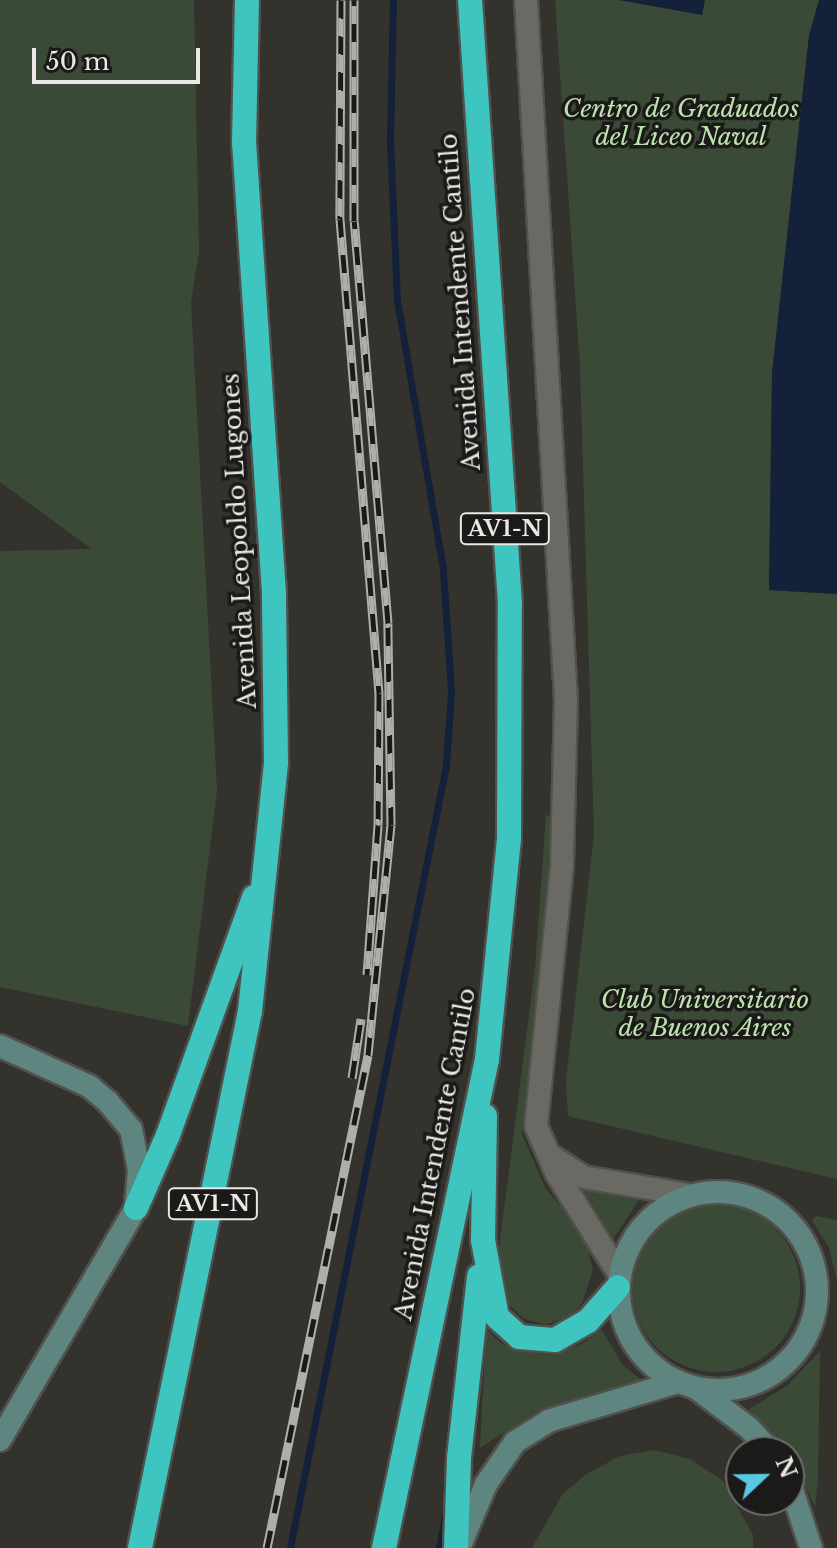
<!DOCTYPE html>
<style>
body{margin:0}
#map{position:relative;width:837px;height:1548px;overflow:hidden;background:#34322d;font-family:"Libre Baskerville",serif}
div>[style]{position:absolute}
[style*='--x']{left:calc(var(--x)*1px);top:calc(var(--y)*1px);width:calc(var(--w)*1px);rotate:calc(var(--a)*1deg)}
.green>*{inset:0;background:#3b4a37}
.round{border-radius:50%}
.water>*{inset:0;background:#13213a}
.stream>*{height:7px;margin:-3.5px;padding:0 3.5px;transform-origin:3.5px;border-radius:3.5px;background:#13213a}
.roads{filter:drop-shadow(2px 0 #51504c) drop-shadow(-2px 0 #51504c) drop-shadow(0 2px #51504c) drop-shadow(0 -2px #51504c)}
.tertiary>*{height:22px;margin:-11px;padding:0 11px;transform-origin:11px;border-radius:11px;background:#6b6963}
.secondary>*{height:22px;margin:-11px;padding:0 11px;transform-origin:11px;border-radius:11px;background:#5e857f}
.secondary>.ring{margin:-11px;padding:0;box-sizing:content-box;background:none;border:22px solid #5e857f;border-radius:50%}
.motorway>*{height:24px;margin:-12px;padding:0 12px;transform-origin:12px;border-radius:12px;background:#3fc5bf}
.rail>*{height:9px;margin-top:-4.5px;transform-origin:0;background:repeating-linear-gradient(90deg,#1b1a18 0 18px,#afaeaa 0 36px);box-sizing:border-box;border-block:2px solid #afaeaa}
span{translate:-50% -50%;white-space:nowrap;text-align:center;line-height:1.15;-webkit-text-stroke:7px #1b1a18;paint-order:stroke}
.shield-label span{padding:2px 6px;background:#1b1a18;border:2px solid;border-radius:6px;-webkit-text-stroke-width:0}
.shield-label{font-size:22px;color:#e9e8e5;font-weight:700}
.park-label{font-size:24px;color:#bde4af;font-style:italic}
.street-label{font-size:24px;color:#e9e8e5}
.north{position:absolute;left:725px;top:1436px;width:80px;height:80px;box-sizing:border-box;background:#1b1a18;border:2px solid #6d6c6a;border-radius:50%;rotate:68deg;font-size:22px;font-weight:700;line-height:32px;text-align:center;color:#e9e8e5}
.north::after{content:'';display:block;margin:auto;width:28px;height:36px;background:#59c8e5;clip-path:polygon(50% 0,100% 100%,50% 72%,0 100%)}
.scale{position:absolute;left:32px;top:48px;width:168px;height:36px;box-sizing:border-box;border:4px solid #e9e8e5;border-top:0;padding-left:10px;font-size:24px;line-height:28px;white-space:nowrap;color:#e9e8e5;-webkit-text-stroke:6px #1b1a18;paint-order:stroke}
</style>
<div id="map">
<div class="green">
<div style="clip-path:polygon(0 0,194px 0,199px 252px,191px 302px,217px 790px,188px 1026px,0 987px,0 551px,92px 549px,0 482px)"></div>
<div style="clip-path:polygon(555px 0,819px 0,809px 36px,772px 373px,769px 590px,837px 594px,837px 1179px,568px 1116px,566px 1081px,594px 834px,580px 367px)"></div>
<div style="clip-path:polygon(546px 815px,551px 816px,547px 896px,522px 1135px,546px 1189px,584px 1234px,593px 1270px,582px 1303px,572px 1315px,545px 1325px,523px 1318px,506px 1301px,498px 1256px,535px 968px)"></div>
<div style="clip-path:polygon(583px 1189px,639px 1200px,613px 1239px)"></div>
<div class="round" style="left:632px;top:1204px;width:168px;height:168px"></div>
<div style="clip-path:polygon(816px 1216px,837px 1220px,837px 1281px,829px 1248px,812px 1220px)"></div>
<div style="clip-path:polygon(486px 1329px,502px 1344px,548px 1355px,580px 1345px,602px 1330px,622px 1364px,641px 1380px,588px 1401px,541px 1409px,480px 1448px)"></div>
<div style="clip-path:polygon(820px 1351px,818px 1480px,815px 1507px,789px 1452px,749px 1409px,788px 1385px)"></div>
<div style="clip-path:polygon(654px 1450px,690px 1459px,723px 1481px,753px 1535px,753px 1548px,532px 1548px,562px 1495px,585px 1475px,620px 1456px)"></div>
</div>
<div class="water">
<div style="clip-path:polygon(619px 0,705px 0,702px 15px)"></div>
<div style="clip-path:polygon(819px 0,837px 0,837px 594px,769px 590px,772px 373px,809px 36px)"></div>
</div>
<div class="stream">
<div style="--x:290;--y:1548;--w:798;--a:-78.73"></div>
<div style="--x:446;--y:765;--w:74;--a:-86.1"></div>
<div style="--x:451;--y:691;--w:122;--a:-93.8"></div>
<div style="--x:443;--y:569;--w:272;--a:-99.7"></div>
<div style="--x:397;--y:301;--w:160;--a:-92.5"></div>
<div style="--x:390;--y:141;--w:141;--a:-88.8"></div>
<div style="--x:439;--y:1548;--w:42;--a:-79"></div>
</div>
<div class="roads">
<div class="tertiary">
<div style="--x:526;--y:0;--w:701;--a:86.73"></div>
<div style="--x:566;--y:700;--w:165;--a:91.4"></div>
<div style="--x:562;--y:865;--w:262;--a:95.7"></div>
<div style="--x:536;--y:1126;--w:52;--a:66.4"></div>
<div style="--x:557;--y:1174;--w:118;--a:58.2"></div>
<div style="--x:551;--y:1156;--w:38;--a:33"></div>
<div style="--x:583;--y:1177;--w:108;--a:9.6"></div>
</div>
<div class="secondary">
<div style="--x:0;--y:1046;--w:98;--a:24.2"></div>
<div style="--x:89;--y:1086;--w:25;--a:40"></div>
<div style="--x:108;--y:1102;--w:35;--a:50"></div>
<div style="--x:131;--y:1129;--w:42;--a:79"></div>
<div style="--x:139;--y:1170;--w:38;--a:95"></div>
<div style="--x:136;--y:1208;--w:269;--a:120.4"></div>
<div class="ring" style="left:619px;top:1192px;width:176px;height:176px"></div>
<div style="--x:696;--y:1388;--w:66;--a:37"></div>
<div style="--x:749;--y:1428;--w:33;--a:47"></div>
<div style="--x:789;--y:1481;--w:71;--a:71.8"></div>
<div style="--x:459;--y:1548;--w:69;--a:-67.1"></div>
<div style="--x:486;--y:1484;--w:51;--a:-55.4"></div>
<div style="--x:515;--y:1442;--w:39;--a:-32"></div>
<div style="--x:548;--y:1421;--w:136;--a:-16.7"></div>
</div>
<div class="motorway">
<div style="--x:485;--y:1116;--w:124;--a:90.9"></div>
<div style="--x:483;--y:1240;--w:78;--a:79.7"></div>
<div style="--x:497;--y:1317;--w:30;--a:42"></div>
<div style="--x:519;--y:1337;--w:36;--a:5"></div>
<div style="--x:555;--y:1340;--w:38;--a:-30"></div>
<div style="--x:588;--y:1321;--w:45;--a:-48.6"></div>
<div style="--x:136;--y:1208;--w:80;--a:-66.3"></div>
<div style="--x:168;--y:1135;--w:253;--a:-70.1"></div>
<div style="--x:140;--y:1548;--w:548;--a:-78.42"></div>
<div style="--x:250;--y:1011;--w:250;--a:-84"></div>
<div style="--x:276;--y:762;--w:169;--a:-90.7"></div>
<div style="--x:274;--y:593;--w:451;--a:-93.8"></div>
<div style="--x:244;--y:143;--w:143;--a:-88.8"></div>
<div style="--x:384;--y:1548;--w:500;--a:-78.1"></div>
<div style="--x:487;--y:1059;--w:222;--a:-84.3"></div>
<div style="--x:509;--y:838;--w:234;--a:-89.8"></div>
<div style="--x:510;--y:604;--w:605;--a:-93.79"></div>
<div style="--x:456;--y:1548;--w:90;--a:-88.1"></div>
<div style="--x:459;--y:1458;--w:183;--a:-83.7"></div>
</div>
</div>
<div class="rail">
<div style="--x:341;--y:0;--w:219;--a:90.3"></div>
<div style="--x:340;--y:219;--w:476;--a:85.3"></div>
<div style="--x:379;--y:693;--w:132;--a:90.4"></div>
<div style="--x:378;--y:825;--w:150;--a:94.2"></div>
<div style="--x:352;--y:1078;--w:60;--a:-81.3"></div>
<div style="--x:267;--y:1548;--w:503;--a:-78.42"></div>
<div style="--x:368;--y:1055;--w:231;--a:-84.3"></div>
<div style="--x:391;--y:825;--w:202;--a:-90.9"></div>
<div style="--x:388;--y:623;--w:403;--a:-94.8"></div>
<div style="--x:354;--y:221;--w:221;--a:-90"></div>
</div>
<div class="shield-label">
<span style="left:505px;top:529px">AV1-N</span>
<span style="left:213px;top:1204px">AV1-N</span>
</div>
<div class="park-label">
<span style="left:681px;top:123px">Centro de Graduados<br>del Liceo Naval</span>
<span style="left:705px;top:1014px">Club Universitario<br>de Buenos Aires</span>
</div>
<div class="street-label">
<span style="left:460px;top:302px;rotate:-94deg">Avenida Intendente Cantilo</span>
<span style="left:239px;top:541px;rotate:-93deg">Avenida Leopoldo Lugones</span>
<span style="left:435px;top:1154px;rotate:-79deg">Avenida Intendente Cantilo</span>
</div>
<div class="north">N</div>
<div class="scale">50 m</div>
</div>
